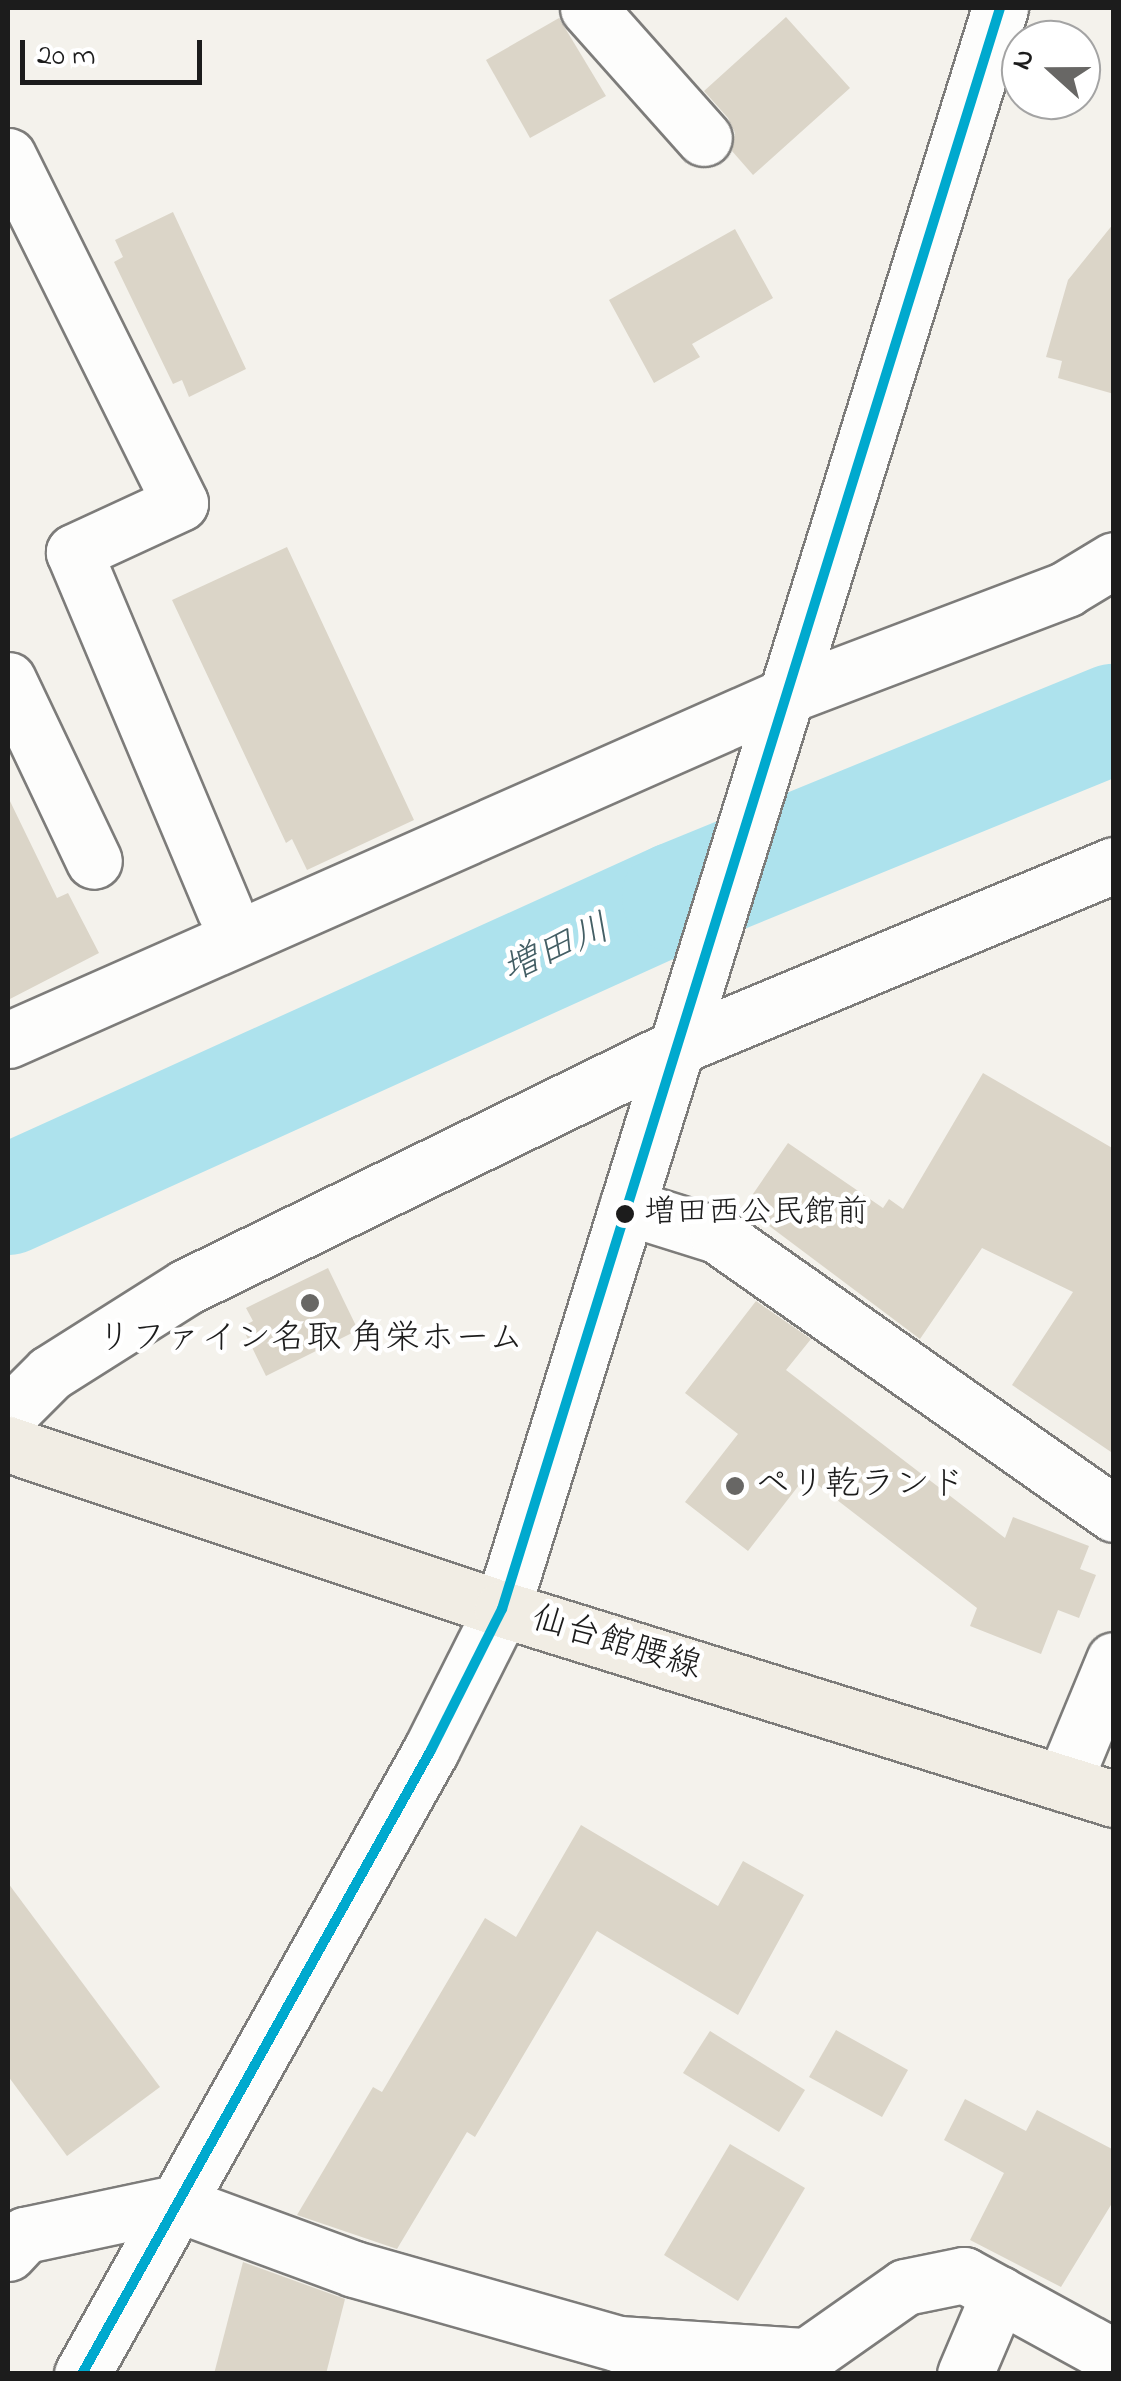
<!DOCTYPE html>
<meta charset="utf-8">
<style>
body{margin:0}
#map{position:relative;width:1121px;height:2381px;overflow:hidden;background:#f4f2ec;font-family:"Indie Flower","Klee One",sans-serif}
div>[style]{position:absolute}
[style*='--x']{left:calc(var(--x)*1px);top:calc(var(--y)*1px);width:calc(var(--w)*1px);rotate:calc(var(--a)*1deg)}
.river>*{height:110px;margin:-55px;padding:0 55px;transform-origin:55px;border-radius:55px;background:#ade2ed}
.building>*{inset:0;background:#dbd5c8}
.roads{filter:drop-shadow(2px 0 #7d7c7a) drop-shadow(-2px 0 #7d7c7a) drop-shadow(0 2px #7d7c7a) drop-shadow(0 -2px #7d7c7a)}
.minor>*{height:55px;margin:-27.5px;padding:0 27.5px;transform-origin:27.5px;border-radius:27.5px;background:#fdfdfc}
.major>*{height:55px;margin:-27.5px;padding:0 27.5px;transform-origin:27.5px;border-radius:27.5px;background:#f1ede4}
.bus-1>*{height:10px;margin:-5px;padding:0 5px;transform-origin:5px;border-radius:5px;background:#00a9ce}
.dots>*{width:28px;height:28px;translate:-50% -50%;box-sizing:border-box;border:5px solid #fff;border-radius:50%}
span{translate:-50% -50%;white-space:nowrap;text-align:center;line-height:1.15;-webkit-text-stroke:9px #fff;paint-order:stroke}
.bus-label{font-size:32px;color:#1c1c1c}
.left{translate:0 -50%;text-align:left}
.poi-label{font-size:35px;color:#1c1c1c}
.street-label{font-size:35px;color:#1c1c1c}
.water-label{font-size:38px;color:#445f65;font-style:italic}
.frame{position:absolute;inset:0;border:10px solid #1c1c1c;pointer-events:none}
.north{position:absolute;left:1001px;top:20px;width:100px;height:100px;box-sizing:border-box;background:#fff;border:2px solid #a4a4a4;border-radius:50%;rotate:291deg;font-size:28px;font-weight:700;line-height:40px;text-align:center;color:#1c1c1c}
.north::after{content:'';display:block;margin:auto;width:35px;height:45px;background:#686765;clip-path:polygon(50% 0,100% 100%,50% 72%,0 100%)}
.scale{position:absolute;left:20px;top:40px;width:182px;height:45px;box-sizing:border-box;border:5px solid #1c1c1c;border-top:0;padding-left:12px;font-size:30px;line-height:35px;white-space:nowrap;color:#1c1c1c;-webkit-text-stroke:8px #fff;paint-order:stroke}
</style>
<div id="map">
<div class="river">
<div style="--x:8;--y:1200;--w:734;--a:-24.37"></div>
<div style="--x:677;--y:897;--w:472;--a:-22.2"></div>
</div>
<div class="building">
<div style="clip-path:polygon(786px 17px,850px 88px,753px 175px,732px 151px,735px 133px,728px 118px,704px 91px)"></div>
<div style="clip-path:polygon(559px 18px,606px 96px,530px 138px,486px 60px)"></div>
<div style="clip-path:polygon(173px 212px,246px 369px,189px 397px,182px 380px,173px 384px,114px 262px,123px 257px,115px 240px)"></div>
<div style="clip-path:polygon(1114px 223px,1114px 394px,1058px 378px,1062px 361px,1046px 357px,1068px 280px)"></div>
<div style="clip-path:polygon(735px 229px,773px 298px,692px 344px,700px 357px,654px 383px,609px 300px)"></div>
<div style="clip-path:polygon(287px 547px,414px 820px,307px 870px,292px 839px,286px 843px,172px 600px)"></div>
<div style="clip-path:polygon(8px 797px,57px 898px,68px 893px,99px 953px,8px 1000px)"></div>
<div style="clip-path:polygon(983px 1073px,1114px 1149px,1114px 1454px,1012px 1385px,1073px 1292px,982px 1248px,920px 1339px,744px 1207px,788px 1143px,883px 1208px,889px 1199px,903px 1209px)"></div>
<div style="clip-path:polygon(328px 1268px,358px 1330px,266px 1376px,242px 1327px,253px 1321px,246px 1308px)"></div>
<div style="clip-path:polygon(756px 1301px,811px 1339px,786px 1370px,1005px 1538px,1013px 1517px,1089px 1546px,1080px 1569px,1096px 1575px,1079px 1618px,1058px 1610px,1041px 1654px,970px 1626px,977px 1608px,806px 1476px,748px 1551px,685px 1502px,738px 1434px,685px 1393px)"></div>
<div style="clip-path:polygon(581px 1825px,718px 1906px,743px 1861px,804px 1895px,738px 2015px,597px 1931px,475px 2137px,467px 2132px,397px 2249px,297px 2215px,373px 2087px,382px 2092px,485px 1918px,516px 1937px)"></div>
<div style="clip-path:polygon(8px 1883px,160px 2087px,67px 2156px,8px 2076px)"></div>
<div style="clip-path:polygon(836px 2030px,908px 2070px,882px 2117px,809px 2077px)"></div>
<div style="clip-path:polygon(710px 2031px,805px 2090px,779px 2132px,683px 2073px)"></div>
<div style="clip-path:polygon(965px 2099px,1026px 2131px,1037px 2110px,1114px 2150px,1114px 2200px,1061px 2287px,970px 2240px,1004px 2173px,944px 2140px)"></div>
<div style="clip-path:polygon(730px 2144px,805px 2188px,738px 2301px,664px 2255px)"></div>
<div style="clip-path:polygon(243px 2262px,345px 2299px,326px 2374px,214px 2374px)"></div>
</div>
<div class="roads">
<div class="minor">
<div style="--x:588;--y:8;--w:174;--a:48.3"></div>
<div style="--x:8;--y:156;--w:387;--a:63.6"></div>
<div style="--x:180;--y:503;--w:117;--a:155.2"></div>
<div style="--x:74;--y:552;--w:389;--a:67.2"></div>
<div style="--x:8;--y:680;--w:200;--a:64.6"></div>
<div style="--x:8;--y:1040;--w:850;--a:-23.88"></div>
<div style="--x:785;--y:696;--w:301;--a:-20.8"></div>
<div style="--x:1066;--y:589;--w:56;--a:-31.1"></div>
<div style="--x:627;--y:1207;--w:94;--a:17.3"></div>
<div style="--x:717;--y:1235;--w:485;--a:35.1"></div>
<div style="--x:8;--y:1415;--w:59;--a:-45"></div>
<div style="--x:50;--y:1373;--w:161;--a:-32.3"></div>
<div style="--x:186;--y:1287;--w:549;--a:-26.05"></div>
<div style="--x:679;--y:1046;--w:471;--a:-22.6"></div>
<div style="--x:1063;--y:1783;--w:133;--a:-67.5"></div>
<div style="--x:8;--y:2253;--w:25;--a:-47"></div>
<div style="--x:25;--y:2235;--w:153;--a:-12"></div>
<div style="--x:175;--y:2203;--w:191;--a:20.2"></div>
<div style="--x:354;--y:2269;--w:275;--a:15.8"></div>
<div style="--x:619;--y:2344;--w:188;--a:3.7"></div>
<div style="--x:807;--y:2356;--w:120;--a:-35.1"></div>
<div style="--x:905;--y:2287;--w:60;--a:-11.5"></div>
<div style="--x:964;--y:2275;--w:171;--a:28.7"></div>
<div style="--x:82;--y:2374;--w:715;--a:-60.78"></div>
<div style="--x:431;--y:1750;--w:158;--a:-63.3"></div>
<div style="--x:502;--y:1609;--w:1677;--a:-72.72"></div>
<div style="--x:965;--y:2374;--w:87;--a:-67"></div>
</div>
<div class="major">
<div style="--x:8;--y:1444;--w:521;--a:18.47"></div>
<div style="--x:502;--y:1609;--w:641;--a:17.25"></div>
</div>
</div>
<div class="bus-1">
<div style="--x:82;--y:2374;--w:715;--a:-60.78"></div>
<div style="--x:431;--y:1750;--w:158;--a:-63.3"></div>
<div style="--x:502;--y:1609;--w:1677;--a:-72.72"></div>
</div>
<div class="dots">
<div style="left:625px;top:1214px;background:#1c1c1c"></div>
<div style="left:310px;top:1303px;background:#686765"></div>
<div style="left:735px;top:1486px;background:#686765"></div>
</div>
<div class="bus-label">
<span class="left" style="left:644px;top:1214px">増田西公民館前</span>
</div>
<div class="poi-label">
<span style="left:310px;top:1340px">リファイン名取 角栄ホーム</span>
<span class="left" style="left:755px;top:1486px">ペリ乾ランド</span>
</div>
<div class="street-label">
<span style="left:616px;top:1644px;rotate:17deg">仙台館腰線</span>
</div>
<div class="water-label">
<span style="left:557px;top:951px;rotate:-24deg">増田川</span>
</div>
<div class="frame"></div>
<div class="north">N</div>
<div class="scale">20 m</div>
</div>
